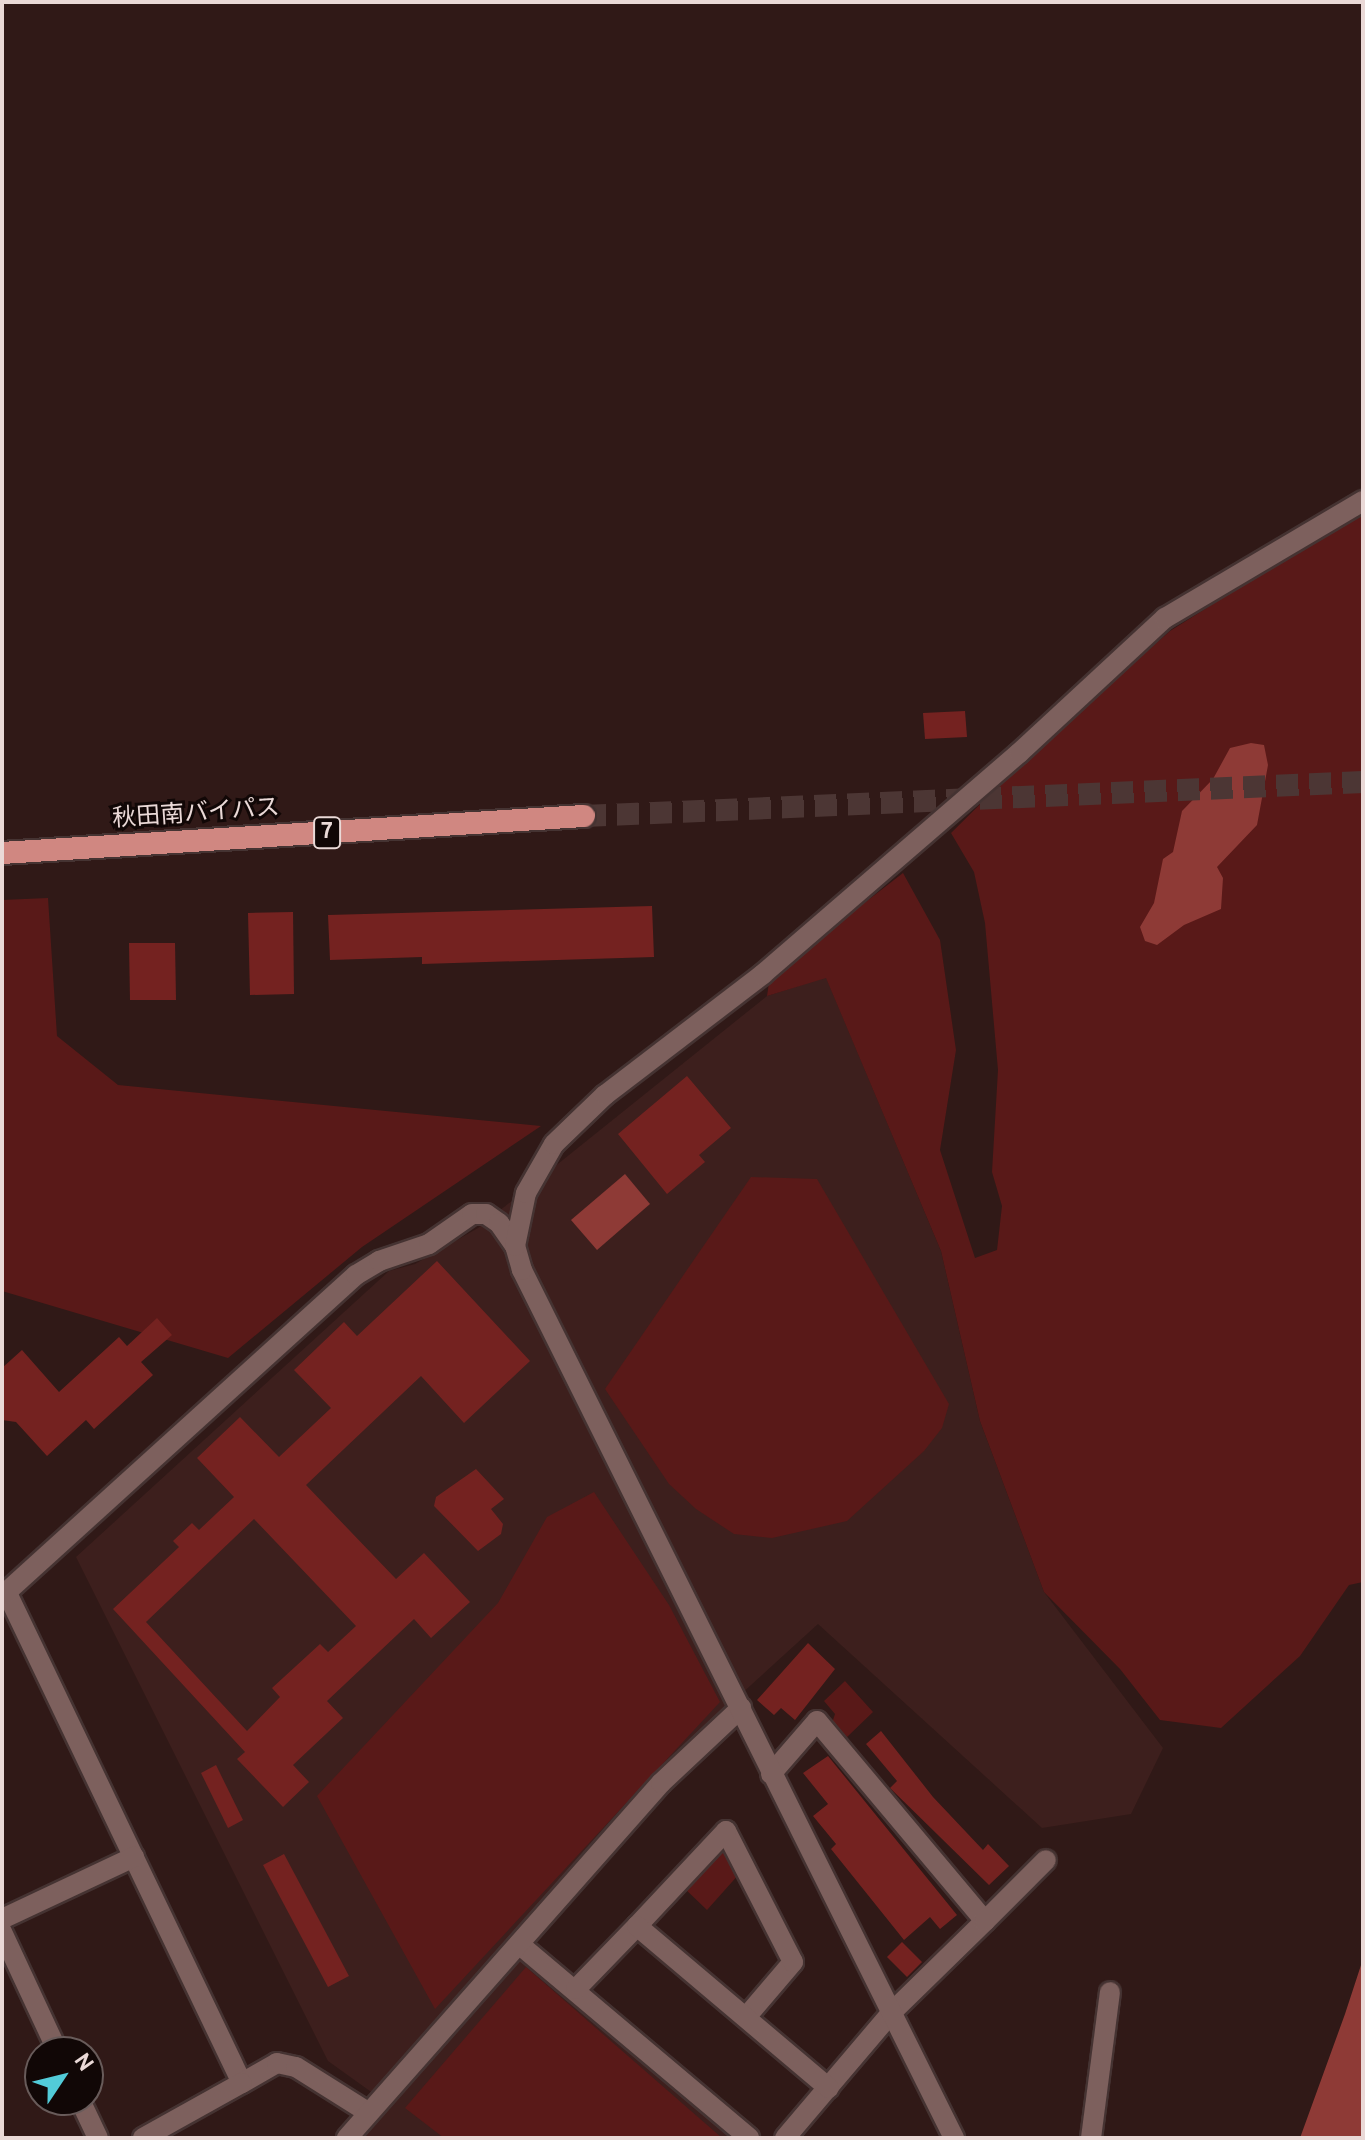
<!DOCTYPE html>
<meta charset="utf-8">
<style>
body{margin:0}
#map{position:relative;width:1365px;height:2140px;overflow:hidden;background:#301917;font-family:Overpass,"Noto Sans JP",sans-serif}
div>[style]{position:absolute}
[style*='--x']{left:calc(var(--x)*1px);top:calc(var(--y)*1px);width:calc(var(--w)*1px);rotate:calc(var(--a)*1deg)}
.built>*{inset:0;background:#3d1f1d}
.green>*{inset:0;background:#591918}
.water>*{inset:0;background:#8e3a36}
.building>*{inset:0;background:#742220}
.trunk-tunnel>*{height:22px;margin-top:-11px;transform-origin:0;background:repeating-linear-gradient(90deg,#4c3634 0 22px,transparent 0 33px)}
.roads{filter:drop-shadow(2px 0 #453332) drop-shadow(-2px 0 #453332) drop-shadow(0 2px #453332) drop-shadow(0 -2px #453332)}
.minor>*{height:20px;margin:-10px;padding:0 10px;transform-origin:10px;border-radius:10px;background:#7d605d}
.tertiary>*{height:20px;margin:-10px;padding:0 10px;transform-origin:10px;border-radius:10px;background:#7d605d}
.trunk>*{height:22px;margin:-11px;padding:0 11px;transform-origin:11px;border-radius:11px;background:#d08781}
span{translate:-50% -50%;white-space:nowrap;text-align:center;line-height:1.15;-webkit-text-stroke:6px #110706;paint-order:stroke}
.shield-label span{padding:2px 6px;background:#110706;border:2px solid;border-radius:6px;-webkit-text-stroke-width:0}
.shield-label{font-size:22px;color:#ead9d7;font-weight:700}
.street-label{font-size:24px;color:#ead9d7}
.frame{position:absolute;inset:0;border:4px solid #ead9d7;pointer-events:none}
.north{position:absolute;left:24px;top:2036px;width:80px;height:80px;box-sizing:border-box;background:#110706;border:2px solid #685b5a;border-radius:50%;rotate:55deg;font-size:22px;font-weight:700;line-height:32px;text-align:center;color:#ead9d7}
.north::after{content:'';display:block;margin:auto;width:28px;height:36px;background:#52cbd8;clip-path:polygon(50% 0,100% 100%,50% 72%,0 100%)}
</style>
<div id="map">
<div class="built">
<div style="clip-path:polygon(826px 977px,941px 1251px,980px 1421px,1044px 1592px,1163px 1748px,1131px 1814px,1042px 1828px,818px 1624px,728px 1706px,374px 2094px,328px 2061px,76px 1557px,389px 1271px,415px 1264px,478px 1228px,767px 996px)"></div>
<div style="clip-path:polygon(521px 1951px,733px 2138px,358px 2138px)"></div>
</div>
<div class="green">
<div style="clip-path:polygon(1363px 510px,1363px 1582px,1349px 1585px,1300px 1656px,1221px 1728px,1160px 1720px,1120px 1669px,1044px 1592px,980px 1421px,941px 1251px,826px 978px,767px 996px,770px 976px,903px 873px,940px 940px,956px 1050px,940px 1150px,975px 1258px,997px 1250px,1002px 1206px,992px 1172px,998px 1070px,985px 923px,974px 872px,951px 833px,1039px 746px,1170px 631px)"></div>
<div style="clip-path:polygon(48px 898px,57px 1036px,118px 1085px,541px 1126px,362px 1247px,228px 1358px,2px 1291px,2px 900px)"></div>
<div style="clip-path:polygon(751px 1177px,817px 1179px,949px 1404px,942px 1428px,924px 1451px,847px 1521px,772px 1538px,734px 1534px,696px 1509px,669px 1484px,605px 1389px)"></div>
<div style="clip-path:polygon(594px 1492px,669px 1605px,720px 1702px,435px 2009px,317px 1796px,498px 1603px,547px 1517px)"></div>
<div style="clip-path:polygon(845px 1681px,873px 1712px,846px 1738px,832px 1723px,835px 1714px,824px 1701px)"></div>
<div style="clip-path:polygon(723px 1844px,740px 1873px,707px 1910px,682px 1886px)"></div>
<div style="clip-path:polygon(526px 1967px,722px 2138px,444px 2138px,405px 2108px)"></div>
</div>
<div class="water">
<div style="clip-path:polygon(1251px 743px,1264px 745px,1268px 765px,1262px 798px,1257px 825px,1217px 867px,1223px 878px,1221px 909px,1184px 925px,1157px 945px,1145px 941px,1140px 927px,1154px 903px,1163px 859px,1173px 852px,1182px 811px,1213px 779px,1230px 748px)"></div>
<div style="clip-path:polygon(625px 1174px,650px 1204px,597px 1250px,571px 1220px)"></div>
<div style="clip-path:polygon(1363px 1959px,1363px 2138px,1300px 2138px,1345px 2014px)"></div>
</div>
<div class="building">
<div style="clip-path:polygon(965px 711px,967px 737px,925px 739px,923px 713px)"></div>
<div style="clip-path:polygon(652px 906px,654px 957px,422px 964px,422px 957px,330px 960px,328px 915px)"></div>
<div style="clip-path:polygon(293px 912px,294px 994px,250px 995px,248px 913px)"></div>
<div style="clip-path:polygon(129px 943px,175px 943px,176px 1000px,130px 1000px)"></div>
<div style="clip-path:polygon(687px 1076px,731px 1128px,699px 1155px,705px 1162px,667px 1194px,618px 1134px)"></div>
<div style="clip-path:polygon(evenodd,437px 1261px,530px 1361px,464px 1423px,421px 1376px,306px 1485px,396px 1579px,424px 1553px,470px 1602px,431px 1638px,414px 1619px,327px 1701px,343px 1718px,293px 1765px,309px 1782px,283px 1807px,237px 1759px,245px 1752px,113px 1609px,179px 1547px,173px 1541px,192px 1523px,199px 1530px,234px 1497px,197px 1458px,240px 1417px,279px 1457px,331px 1408px,294px 1370px,344px 1322px,357px 1336px,437px 1261px,254px 1519px,356px 1626px,328px 1652px,320px 1644px,272px 1688px,280px 1697px,247px 1731px,146px 1622px,254px 1519px)"></div>
<div style="clip-path:polygon(157px 1318px,172px 1335px,141px 1362px,153px 1375px,94px 1429px,86px 1420px,47px 1456px,16px 1422px,2px 1420px,2px 1368px,22px 1350px,59px 1392px,119px 1337px,127px 1346px)"></div>
<div style="clip-path:polygon(476px 1469px,504px 1499px,491px 1509px,503px 1524px,501px 1534px,478px 1551px,434px 1506px,436px 1497px)"></div>
<div style="clip-path:polygon(808px 1643px,835px 1669px,795px 1720px,781px 1708px,774px 1715px,757px 1700px)"></div>
<div style="clip-path:polygon(881px 1731px,933px 1797px,983px 1850px,988px 1844px,1009px 1866px,989px 1885px,890px 1788px,897px 1781px,866px 1744px)"></div>
<div style="clip-path:polygon(828px 1756px,957px 1915px,940px 1929px,930px 1917px,904px 1940px,831px 1849px,836px 1844px,813px 1816px,828px 1804px,803px 1773px)"></div>
<div style="clip-path:polygon(216px 1765px,243px 1820px,228px 1828px,201px 1773px)"></div>
<div style="clip-path:polygon(284px 1854px,349px 1976px,328px 1987px,263px 1865px)"></div>
<div style="clip-path:polygon(902px 1942px,922px 1962px,907px 1977px,887px 1957px)"></div>
</div>
<div class="trunk-tunnel">
<div style="--x:584;--y:816;--w:780;--a:-2.5"></div>
</div>
<div class="roads">
<div class="minor">
<div style="--x:7;--y:1593;--w:543;--a:64.38"></div>
<div style="--x:242;--y:2083;--w:40;--a:-29.7"></div>
<div style="--x:277;--y:2063;--w:19;--a:12"></div>
<div style="--x:296;--y:2067;--w:86;--a:32.2"></div>
<div style="--x:2;--y:1596;--w:478;--a:-42.2"></div>
<div style="--x:356;--y:1275;--w:27;--a:-31"></div>
<div style="--x:379;--y:1261;--w:53;--a:-18.8"></div>
<div style="--x:429;--y:1244;--w:52;--a:-34.9"></div>
<div style="--x:472;--y:1214;--w:14;--a:0"></div>
<div style="--x:486;--y:1214;--w:16;--a:35"></div>
<div style="--x:499;--y:1223;--w:28;--a:55"></div>
<div style="--x:771;--y:1774;--w:70;--a:-49"></div>
<div style="--x:817;--y:1721;--w:261;--a:50"></div>
<div style="--x:985;--y:1921;--w:130;--a:135.6"></div>
<div style="--x:892;--y:2012;--w:165;--a:130.3"></div>
<div style="--x:2;--y:1919;--w:146;--a:-25.2"></div>
<div style="--x:985;--y:1921;--w:86;--a:-45"></div>
<div style="--x:2;--y:1932;--w:132;--a:65"></div>
<div style="--x:519;--y:1944;--w:301;--a:40.1"></div>
<div style="--x:576;--y:1989;--w:88;--a:-45.9"></div>
<div style="--x:747;--y:2016;--w:71;--a:-49.6"></div>
<div style="--x:793;--y:1962;--w:147;--a:-117.1"></div>
<div style="--x:726;--y:1831;--w:130;--a:133.1"></div>
<div style="--x:637;--y:1926;--w:251;--a:40.2"></div>
<div style="--x:80;--y:2100;--w:42;--a:64.7"></div>
<div style="--x:143;--y:2138;--w:113;--a:-29.1"></div>
<div style="--x:1091;--y:2138;--w:147;--a:-82.6"></div>
</div>
<div class="tertiary">
<div style="--x:347;--y:2138;--w:474;--a:-48.5"></div>
<div style="--x:661;--y:1783;--w:110;--a:-43.2"></div>
<div style="--x:954;--y:2138;--w:970;--a:-116.46"></div>
<div style="--x:522;--y:1270;--w:25;--a:-106"></div>
<div style="--x:515;--y:1246;--w:54;--a:-78.3"></div>
<div style="--x:526;--y:1193;--w:56;--a:-60.3"></div>
<div style="--x:554;--y:1144;--w:71;--a:-43.9"></div>
<div style="--x:605;--y:1095;--w:199;--a:-37.4"></div>
<div style="--x:763;--y:974;--w:338;--a:-40.8"></div>
<div style="--x:1019;--y:753;--w:199;--a:-42.8"></div>
<div style="--x:1165;--y:618;--w:230;--a:-30.6"></div>
</div>
<div class="trunk">
<div style="--x:2;--y:853;--w:583;--a:-3.64"></div>
</div>
</div>
<div class="shield-label">
<span style="left:327px;top:833px">7</span>
</div>
<div class="street-label">
<span style="left:196px;top:815px;rotate:-4deg">秋田南バイパス</span>
</div>
<div class="frame"></div>
<div class="north">N</div>
</div>
